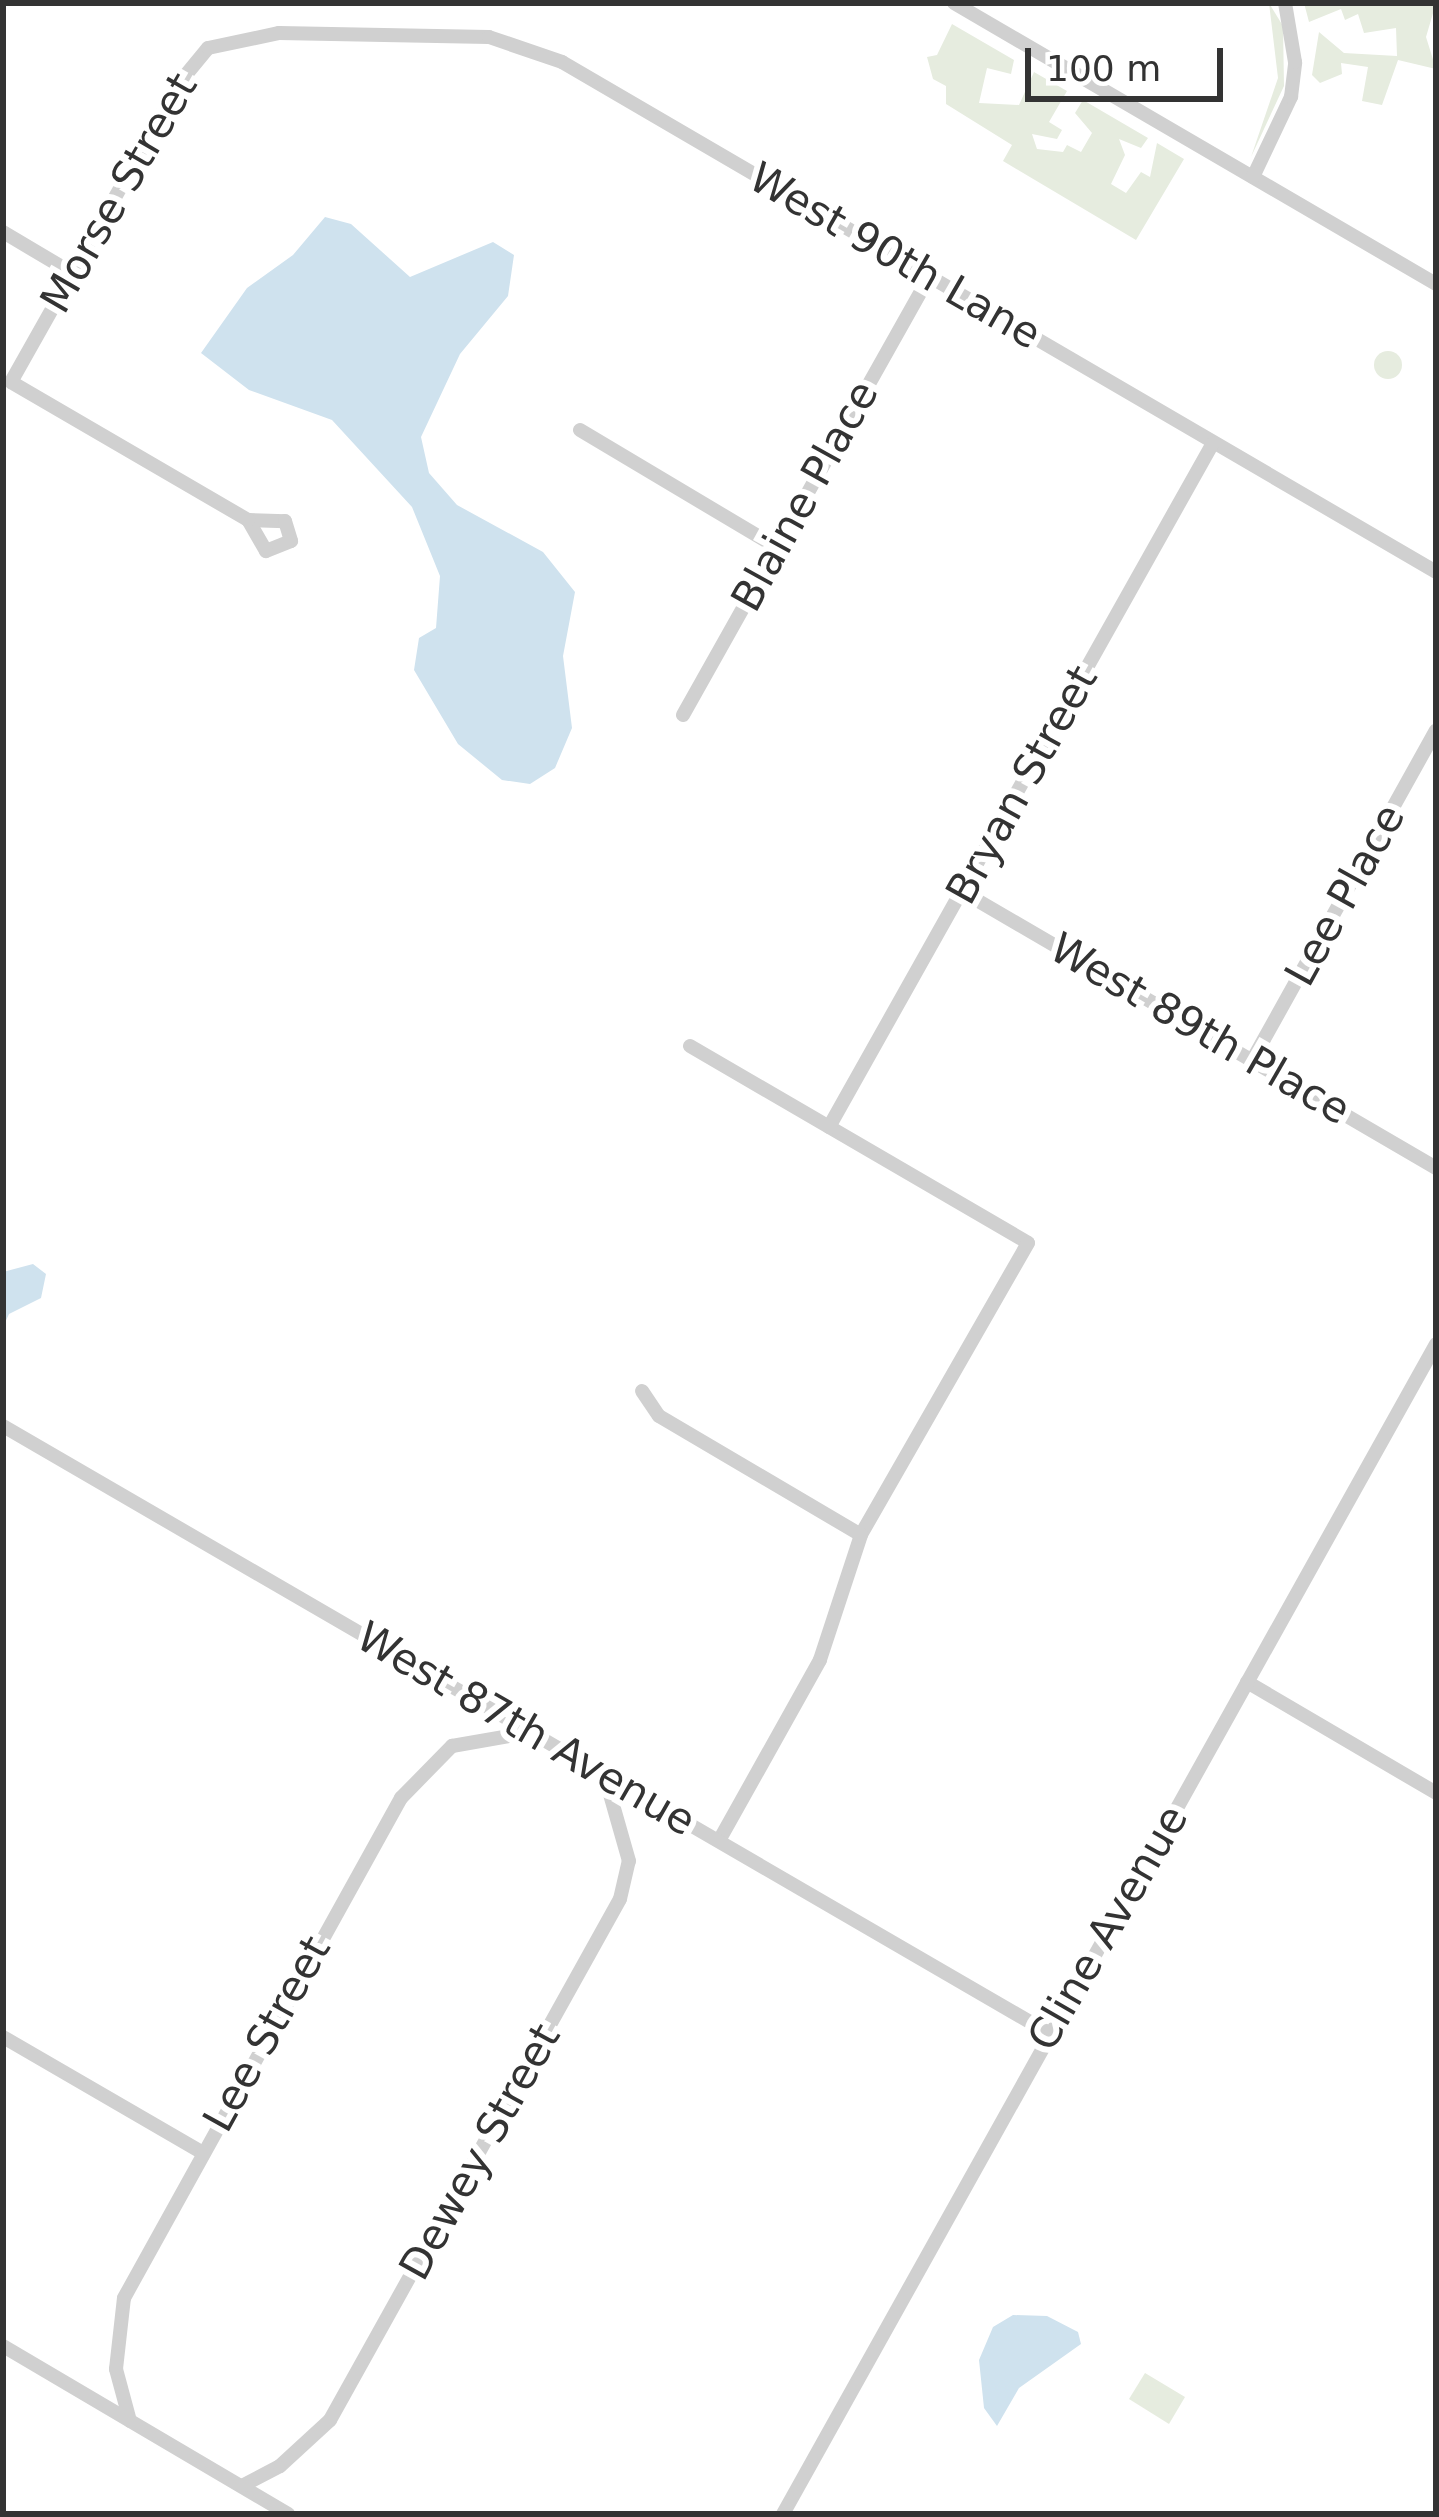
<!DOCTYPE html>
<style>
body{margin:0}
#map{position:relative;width:1439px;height:2517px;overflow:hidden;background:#fff;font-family:"DejaVu Sans",sans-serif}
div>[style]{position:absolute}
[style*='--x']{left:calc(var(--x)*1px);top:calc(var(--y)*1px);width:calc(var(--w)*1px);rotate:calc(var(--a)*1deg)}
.green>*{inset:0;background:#e6ecdf}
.round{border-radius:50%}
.water>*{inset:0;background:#cfe2ee}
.minor>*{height:14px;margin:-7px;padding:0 7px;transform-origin:7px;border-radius:7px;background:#d0d0d0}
span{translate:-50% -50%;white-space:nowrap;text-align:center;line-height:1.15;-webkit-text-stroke:12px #fff;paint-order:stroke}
.street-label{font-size:42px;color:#333}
.frame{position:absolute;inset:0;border:6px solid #333;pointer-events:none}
.scale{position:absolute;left:1025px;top:48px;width:198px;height:54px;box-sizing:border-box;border:6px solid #333;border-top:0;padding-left:15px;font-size:36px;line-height:42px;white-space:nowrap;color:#333;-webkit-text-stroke:9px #fff;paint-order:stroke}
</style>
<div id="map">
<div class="green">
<div style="clip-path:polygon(1269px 3px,1283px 26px,1284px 86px,1251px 157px,1278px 78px)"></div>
<div style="clip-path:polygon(1304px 3px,1436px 3px,1426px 37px,1436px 69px,1398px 60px,1382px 105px,1362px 101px,1368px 67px,1341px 63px,1342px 74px,1320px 83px,1312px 75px,1319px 32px,1344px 53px,1397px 56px,1396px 28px,1364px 33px,1358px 14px,1345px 20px,1341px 9px,1309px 22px)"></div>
<div style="clip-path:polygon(952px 24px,1014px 60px,1011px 74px,987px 68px,979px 103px,1019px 105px,1034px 72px,1067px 91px,1049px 122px,1062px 130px,1057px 139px,1032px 134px,1037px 149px,1063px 152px,1067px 145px,1081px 152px,1092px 133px,1075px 113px,1083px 100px,1148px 138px,1141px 148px,1119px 139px,1125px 155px,1111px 184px,1126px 193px,1141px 172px,1150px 177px,1157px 143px,1184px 159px,1136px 240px,1003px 161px,1012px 145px,946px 104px,946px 86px,933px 79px,927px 57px,937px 55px)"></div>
<div class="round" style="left:1374px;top:351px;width:28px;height:28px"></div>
<div style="clip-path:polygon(1145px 2373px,1185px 2397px,1169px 2424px,1129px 2399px)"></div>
</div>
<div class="water">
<div style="clip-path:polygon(325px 217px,351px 224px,410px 277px,493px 242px,514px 255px,508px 296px,460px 354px,421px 437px,429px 473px,457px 505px,543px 552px,575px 592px,563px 656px,572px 728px,555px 768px,530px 784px,502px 780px,458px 744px,414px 670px,419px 638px,436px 628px,440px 576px,412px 507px,332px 420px,249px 390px,201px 353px,247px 288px,293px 255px)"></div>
<div style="clip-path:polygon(33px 1264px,46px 1274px,41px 1298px,9px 1314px,3px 1327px,3px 1272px)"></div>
<div style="clip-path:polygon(1013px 2315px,1047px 2316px,1078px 2332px,1081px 2344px,1019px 2388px,997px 2426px,984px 2408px,979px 2360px,993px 2327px)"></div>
</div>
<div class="minor">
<div style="--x:954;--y:3;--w:558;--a:30.24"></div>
<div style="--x:1253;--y:177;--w:89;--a:-64.6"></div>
<div style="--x:1291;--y:97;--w:35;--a:-83"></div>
<div style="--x:1295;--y:62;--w:60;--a:-99.6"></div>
<div style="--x:3;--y:232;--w:80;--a:30.7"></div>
<div style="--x:580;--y:430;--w:228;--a:30.8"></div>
<div style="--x:248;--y:520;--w:37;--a:2"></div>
<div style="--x:285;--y:521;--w:21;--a:73"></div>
<div style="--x:291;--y:541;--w:27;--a:158"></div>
<div style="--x:266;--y:551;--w:36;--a:-120"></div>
<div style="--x:248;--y:520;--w:274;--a:-149.8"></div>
<div style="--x:11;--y:382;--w:344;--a:-60.6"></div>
<div style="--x:180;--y:82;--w:44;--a:-50.5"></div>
<div style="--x:208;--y:48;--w:73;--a:-11.9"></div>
<div style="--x:279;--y:33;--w:210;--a:1.1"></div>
<div style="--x:489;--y:37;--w:77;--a:18.9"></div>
<div style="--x:562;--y:62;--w:1012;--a:30.26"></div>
<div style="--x:683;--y:715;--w:502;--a:-60.68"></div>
<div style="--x:963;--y:892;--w:548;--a:30.26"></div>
<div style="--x:690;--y:1046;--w:391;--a:30.2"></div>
<div style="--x:1028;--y:1243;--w:336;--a:119.8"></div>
<div style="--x:861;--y:1535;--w:132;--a:108.2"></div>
<div style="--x:820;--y:1660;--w:207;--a:119.2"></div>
<div style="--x:1253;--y:1059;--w:376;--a:-60.9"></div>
<div style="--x:829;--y:1127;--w:784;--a:-60.69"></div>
<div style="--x:642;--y:1391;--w:30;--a:56"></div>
<div style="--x:659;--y:1416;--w:234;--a:30.5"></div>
<div style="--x:3;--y:1426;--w:1209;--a:30.13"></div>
<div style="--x:1247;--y:1682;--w:219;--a:30.4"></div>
<div style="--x:3;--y:2037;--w:229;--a:30.1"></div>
<div style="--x:3;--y:2346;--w:331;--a:30.5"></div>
<div style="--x:130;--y:2421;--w:54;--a:-105.1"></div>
<div style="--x:116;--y:2369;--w:71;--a:-83.6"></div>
<div style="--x:124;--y:2298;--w:572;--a:-61.01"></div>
<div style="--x:401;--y:1798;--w:73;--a:-45.6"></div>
<div style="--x:452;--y:1746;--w:80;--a:-10"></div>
<div style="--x:242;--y:2486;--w:43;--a:-27.8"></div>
<div style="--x:280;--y:2466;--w:68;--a:-42.6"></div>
<div style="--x:330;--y:2420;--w:596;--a:-60.9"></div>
<div style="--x:620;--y:1899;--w:39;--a:-77"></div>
<div style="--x:629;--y:1861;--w:87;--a:-105.9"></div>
<div style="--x:783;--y:2514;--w:1340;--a:-60.83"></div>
</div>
<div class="street-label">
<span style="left:119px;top:193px;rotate:-60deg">Morse Street</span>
<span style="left:895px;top:256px;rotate:30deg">West 90th Lane</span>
<span style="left:805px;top:496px;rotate:-61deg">Blaine Place</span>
<span style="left:1022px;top:785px;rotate:-61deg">Bryan Street</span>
<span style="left:1345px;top:895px;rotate:-61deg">Lee Place</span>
<span style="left:1200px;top:1029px;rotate:30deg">West 89th Place</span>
<span style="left:526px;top:1729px;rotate:30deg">West 87th Avenue</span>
<span style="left:1108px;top:1928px;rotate:-60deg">Cline Avenue</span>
<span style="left:267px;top:2034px;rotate:-61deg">Lee Street</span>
<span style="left:480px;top:2152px;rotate:-61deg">Dewey Street</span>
</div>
<div class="frame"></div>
<div class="scale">100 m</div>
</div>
